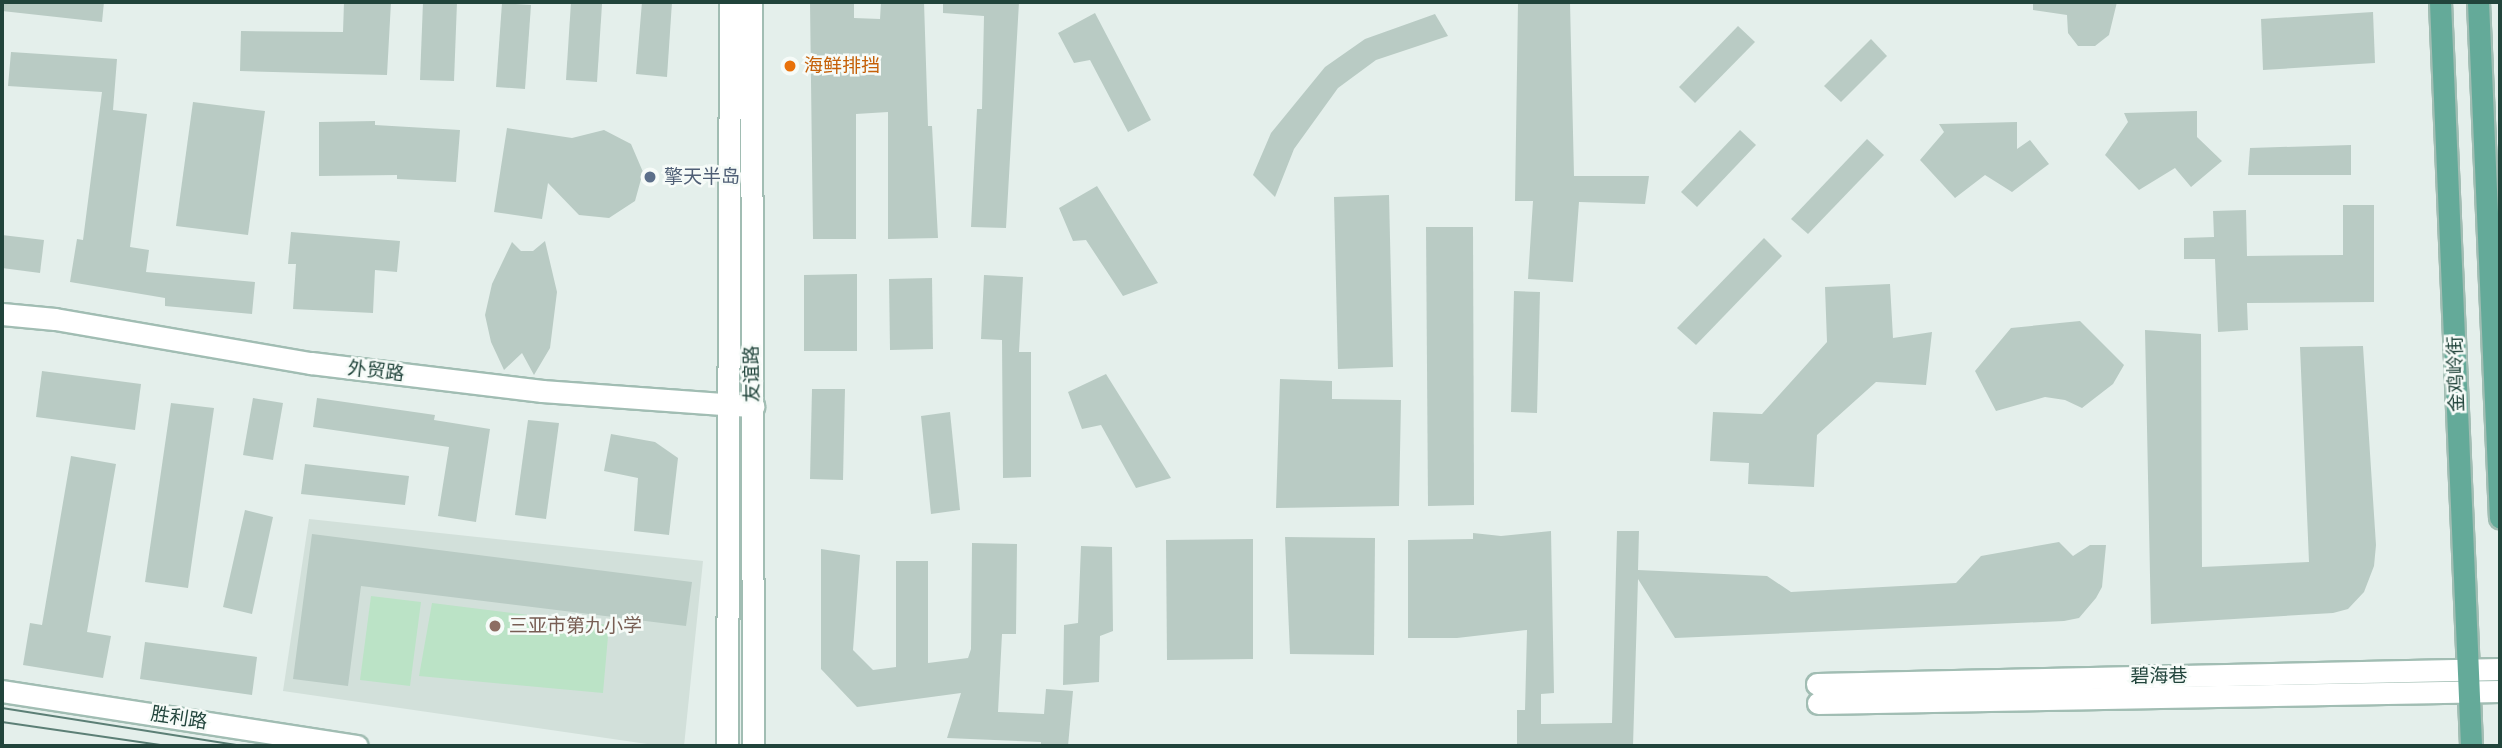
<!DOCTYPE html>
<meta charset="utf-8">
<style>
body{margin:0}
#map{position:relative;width:2502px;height:748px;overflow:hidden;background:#e4efeb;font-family:"DejaVu Sans","Noto Sans SC",sans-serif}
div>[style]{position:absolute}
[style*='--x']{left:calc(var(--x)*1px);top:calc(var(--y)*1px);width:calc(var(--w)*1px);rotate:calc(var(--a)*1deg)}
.built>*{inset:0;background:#d2e0da}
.green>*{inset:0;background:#bbe3c6}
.building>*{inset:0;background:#b9cbc4}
.roads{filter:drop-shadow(2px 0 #a1bdb3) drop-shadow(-2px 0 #a1bdb3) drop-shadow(0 2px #a1bdb3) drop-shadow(0 -2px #a1bdb3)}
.secondary>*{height:21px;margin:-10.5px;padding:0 10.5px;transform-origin:10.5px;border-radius:10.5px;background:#fff}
.primary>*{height:21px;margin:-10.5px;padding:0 10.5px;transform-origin:10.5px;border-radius:10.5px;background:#64aa99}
.tram>*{height:2px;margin:-1px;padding:0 1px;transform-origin:1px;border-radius:1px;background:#5c7f76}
.dots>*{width:19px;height:19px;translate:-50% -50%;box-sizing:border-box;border:4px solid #f6fbf8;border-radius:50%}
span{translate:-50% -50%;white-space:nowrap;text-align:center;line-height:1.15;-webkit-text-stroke:5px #f6fbf8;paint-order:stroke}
.food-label{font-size:19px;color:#c56008}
.left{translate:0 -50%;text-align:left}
.service-label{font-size:19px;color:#4e5e75}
.street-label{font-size:19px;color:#21443b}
.education-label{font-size:19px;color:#785e54}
.frame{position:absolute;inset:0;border:4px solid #21443b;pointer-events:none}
</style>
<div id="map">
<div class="built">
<div style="clip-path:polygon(309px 519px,703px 561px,684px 746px,661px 746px,283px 691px)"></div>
</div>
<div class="green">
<div style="clip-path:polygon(371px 596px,421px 602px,410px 686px,360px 680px)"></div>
<div style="clip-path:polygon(432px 603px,609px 625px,603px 693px,419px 676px)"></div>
</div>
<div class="building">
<div style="clip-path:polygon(3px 2px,104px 2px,102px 22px,2px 11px)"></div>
<div style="clip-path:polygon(344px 2px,391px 2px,387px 75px,240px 71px,241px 31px,343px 32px)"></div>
<div style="clip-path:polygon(423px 2px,457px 2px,454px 81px,420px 80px)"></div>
<div style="clip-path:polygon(571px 2px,602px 4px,597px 82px,566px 80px)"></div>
<div style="clip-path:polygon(642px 2px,672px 2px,667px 77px,636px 74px)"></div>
<div style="clip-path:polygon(810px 2px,854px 2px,854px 18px,880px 19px,881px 2px,924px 2px,928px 126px,932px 126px,938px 238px,888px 239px,888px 112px,856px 114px,856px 239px,813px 239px)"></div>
<div style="clip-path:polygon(943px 2px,1019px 2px,1006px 228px,971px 227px,977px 109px,982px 109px,984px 16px,943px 13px)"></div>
<div style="clip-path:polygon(1518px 2px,1570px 2px,1574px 176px,1649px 176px,1645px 204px,1579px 202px,1573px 282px,1528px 279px,1533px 201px,1515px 201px)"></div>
<div style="clip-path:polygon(2033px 2px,2117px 2px,2109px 35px,2095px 46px,2078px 46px,2068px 33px,2067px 15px,2033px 10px)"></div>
<div style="clip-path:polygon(502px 3px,531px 5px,525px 89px,496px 87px)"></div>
<div style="clip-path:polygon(2373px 12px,2375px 63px,2263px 70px,2261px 19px)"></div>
<div style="clip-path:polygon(1095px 13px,1151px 120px,1128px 132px,1090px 60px,1074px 63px,1058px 33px)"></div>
<div style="clip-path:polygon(1435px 14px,1448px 36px,1376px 60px,1338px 88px,1294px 149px,1275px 197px,1253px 175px,1271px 133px,1325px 67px,1365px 39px)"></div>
<div style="clip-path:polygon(1738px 26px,1755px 42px,1695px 103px,1679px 87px)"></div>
<div style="clip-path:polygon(1871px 39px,1887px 56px,1841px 102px,1824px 86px)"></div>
<div style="clip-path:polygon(11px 52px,117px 59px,113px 110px,147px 114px,130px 247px,149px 250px,146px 272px,255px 282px,252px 314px,165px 306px,165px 298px,70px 282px,77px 239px,83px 240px,102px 92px,8px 86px)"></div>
<div style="clip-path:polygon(193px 102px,265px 111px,248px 235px,176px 226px)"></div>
<div style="clip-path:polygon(2197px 111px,2197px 137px,2222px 161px,2191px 187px,2175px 168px,2139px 190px,2105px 155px,2128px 122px,2124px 113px)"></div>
<div style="clip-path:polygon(375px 121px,375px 125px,460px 130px,456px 182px,397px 179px,397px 175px,319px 176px,319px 122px)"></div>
<div style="clip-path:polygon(2017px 122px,2017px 149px,2030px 140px,2049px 164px,2012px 192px,1985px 175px,1955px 198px,1920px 160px,1944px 132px,1939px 124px)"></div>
<div style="clip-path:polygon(507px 128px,572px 138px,604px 130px,631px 144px,643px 172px,635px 201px,609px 218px,579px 215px,548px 183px,542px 219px,494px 212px)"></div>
<div style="clip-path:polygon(1740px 130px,1756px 145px,1697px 207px,1681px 192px)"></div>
<div style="clip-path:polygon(1867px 139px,1884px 155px,1808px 234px,1791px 219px)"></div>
<div style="clip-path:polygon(2351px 145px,2351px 175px,2248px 175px,2250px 148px)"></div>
<div style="clip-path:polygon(1097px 186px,1158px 283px,1123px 296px,1086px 240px,1073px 241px,1059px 208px)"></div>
<div style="clip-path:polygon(1389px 195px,1393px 367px,1338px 369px,1334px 197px)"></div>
<div style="clip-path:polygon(2343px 205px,2374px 205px,2374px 302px,2247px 303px,2248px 330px,2218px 332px,2215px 259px,2184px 259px,2184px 238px,2214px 237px,2213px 211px,2246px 210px,2247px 256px,2343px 255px)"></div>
<div style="clip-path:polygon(1426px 227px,1473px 227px,1474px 505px,1428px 506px)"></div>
<div style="clip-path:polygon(291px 232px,400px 241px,397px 272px,375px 270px,373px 313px,293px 309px,296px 264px,288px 264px)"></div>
<div style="clip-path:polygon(2px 235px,44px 240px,40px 273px,2px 268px)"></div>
<div style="clip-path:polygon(1764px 238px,1782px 256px,1696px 345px,1677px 328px)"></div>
<div style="clip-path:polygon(545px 241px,557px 292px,550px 348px,534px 375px,522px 353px,504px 370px,491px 342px,485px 315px,492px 284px,512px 242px,521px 251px,533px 251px)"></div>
<div style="clip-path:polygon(857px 274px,857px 351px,804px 351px,804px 275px)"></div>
<div style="clip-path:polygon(984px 275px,1023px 277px,1019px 352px,1031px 352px,1031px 477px,1003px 478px,1002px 340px,981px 339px)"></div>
<div style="clip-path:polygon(932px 278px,933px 349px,890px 350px,889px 279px)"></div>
<div style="clip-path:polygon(1890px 284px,1893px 338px,1932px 332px,1926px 385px,1876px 382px,1817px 435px,1814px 487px,1748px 484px,1749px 463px,1710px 461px,1713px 412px,1762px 414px,1827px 342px,1825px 287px)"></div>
<div style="clip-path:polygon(1514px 291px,1540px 292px,1537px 413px,1511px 412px)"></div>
<div style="clip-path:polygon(2080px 321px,2124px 365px,2113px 384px,2082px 408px,2065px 400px,2045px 397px,1996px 411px,1975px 371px,2011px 328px)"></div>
<div style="clip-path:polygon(2145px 330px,2201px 334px,2202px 567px,2309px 562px,2300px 347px,2363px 346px,2376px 545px,2374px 566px,2364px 592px,2348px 609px,2333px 613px,2151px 624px)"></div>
<div style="clip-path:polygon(42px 371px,141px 384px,135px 430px,36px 417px)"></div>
<div style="clip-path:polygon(1106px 374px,1171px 478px,1136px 488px,1101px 425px,1082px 429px,1068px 392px)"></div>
<div style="clip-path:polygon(1280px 379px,1332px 381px,1332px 399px,1401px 400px,1399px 506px,1276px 508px)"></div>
<div style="clip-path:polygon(812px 389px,845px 389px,843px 480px,810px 479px)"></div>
<div style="clip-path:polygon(253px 398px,283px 403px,273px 460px,243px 455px)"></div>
<div style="clip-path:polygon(317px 398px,435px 415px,434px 420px,490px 429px,476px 522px,438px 516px,449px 447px,313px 427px)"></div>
<div style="clip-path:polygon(171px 403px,214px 408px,188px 588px,145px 582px)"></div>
<div style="clip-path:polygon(950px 412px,960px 510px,931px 514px,921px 416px)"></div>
<div style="clip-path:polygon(528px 420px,559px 423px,546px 519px,515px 515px)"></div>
<div style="clip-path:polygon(611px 434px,655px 442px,678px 458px,669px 535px,634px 531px,638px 478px,604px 471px)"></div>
<div style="clip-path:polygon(71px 456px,116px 464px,87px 632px,111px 636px,103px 678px,23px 665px,30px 623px,42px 625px)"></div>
<div style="clip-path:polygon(305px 464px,409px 476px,405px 505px,301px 494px)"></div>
<div style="clip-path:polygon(245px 510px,273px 517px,252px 614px,223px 607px)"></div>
<div style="clip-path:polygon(1551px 531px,1554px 693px,1541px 694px,1541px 724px,1612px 723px,1617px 531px,1639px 531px,1638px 570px,1767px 576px,1791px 592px,1956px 583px,1981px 556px,2059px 542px,2073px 556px,2090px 545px,2106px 545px,2102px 587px,2096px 598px,2079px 618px,2064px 621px,1675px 638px,1638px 579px,1633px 746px,1517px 746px,1517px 710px,1525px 710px,1527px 630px,1457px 638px,1408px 638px,1408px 540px,1473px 539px,1473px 533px,1501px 536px)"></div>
<div style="clip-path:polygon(312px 534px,692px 582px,686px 626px,361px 586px,348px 686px,293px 679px)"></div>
<div style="clip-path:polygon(1285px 537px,1375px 538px,1374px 655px,1290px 654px)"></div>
<div style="clip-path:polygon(1253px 539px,1253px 659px,1167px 660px,1166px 540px)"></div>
<div style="clip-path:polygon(972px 543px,1017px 544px,1016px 634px,1002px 634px,998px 712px,1044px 714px,1046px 689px,1073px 691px,1068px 746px,1041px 746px,1041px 742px,947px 738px,961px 693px,857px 707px,821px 669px,821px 549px,860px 555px,853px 650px,873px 670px,896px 667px,896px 561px,928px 561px,928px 663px,968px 658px,971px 649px)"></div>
<div style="clip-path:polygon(1081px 546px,1112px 547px,1113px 631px,1100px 636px,1099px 682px,1063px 685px,1064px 625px,1078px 623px)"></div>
<div style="clip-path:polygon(145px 642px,257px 657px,252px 695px,140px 679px)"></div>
</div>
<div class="roads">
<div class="secondary">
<div style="--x:751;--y:2;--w:744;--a:89.85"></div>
<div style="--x:2;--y:314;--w:53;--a:5.4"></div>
<div style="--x:55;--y:319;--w:260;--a:9.8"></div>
<div style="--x:311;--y:363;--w:233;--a:6.9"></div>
<div style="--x:542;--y:391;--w:212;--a:4.1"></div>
<div style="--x:1817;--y:684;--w:683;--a:-1.26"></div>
<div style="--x:2;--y:691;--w:359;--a:8.8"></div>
<div style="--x:1818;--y:703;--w:682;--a:-1.01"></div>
<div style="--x:727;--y:746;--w:744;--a:-89.77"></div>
</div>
<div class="primary">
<div style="--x:2440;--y:2;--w:745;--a:87.61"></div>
<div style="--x:2478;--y:2;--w:516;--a:87.56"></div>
</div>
</div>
<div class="tram">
<div style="--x:2;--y:708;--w:242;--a:9"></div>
<div style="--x:2;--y:722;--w:167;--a:8.3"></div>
</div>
<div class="dots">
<div style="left:790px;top:66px;background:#e8710a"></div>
<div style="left:650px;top:177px;background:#5c6f8a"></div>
<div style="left:495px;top:626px;background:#8d6e63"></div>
</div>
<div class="food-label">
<span class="left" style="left:804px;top:66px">海鲜排挡</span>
</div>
<div class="service-label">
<span class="left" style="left:664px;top:177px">擎天半岛</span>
</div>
<div class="street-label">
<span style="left:376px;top:371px;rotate:7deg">外贸路</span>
<span style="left:752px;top:374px;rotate:-91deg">友谊路</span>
<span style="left:2456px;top:374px;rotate:-92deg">金鸡岭街</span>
<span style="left:2159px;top:676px;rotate:-1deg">碧海巷</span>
<span style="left:179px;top:718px;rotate:9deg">胜利路</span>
</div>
<div class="education-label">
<span class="left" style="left:509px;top:626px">三亚市第九小学</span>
</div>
<div class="frame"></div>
</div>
